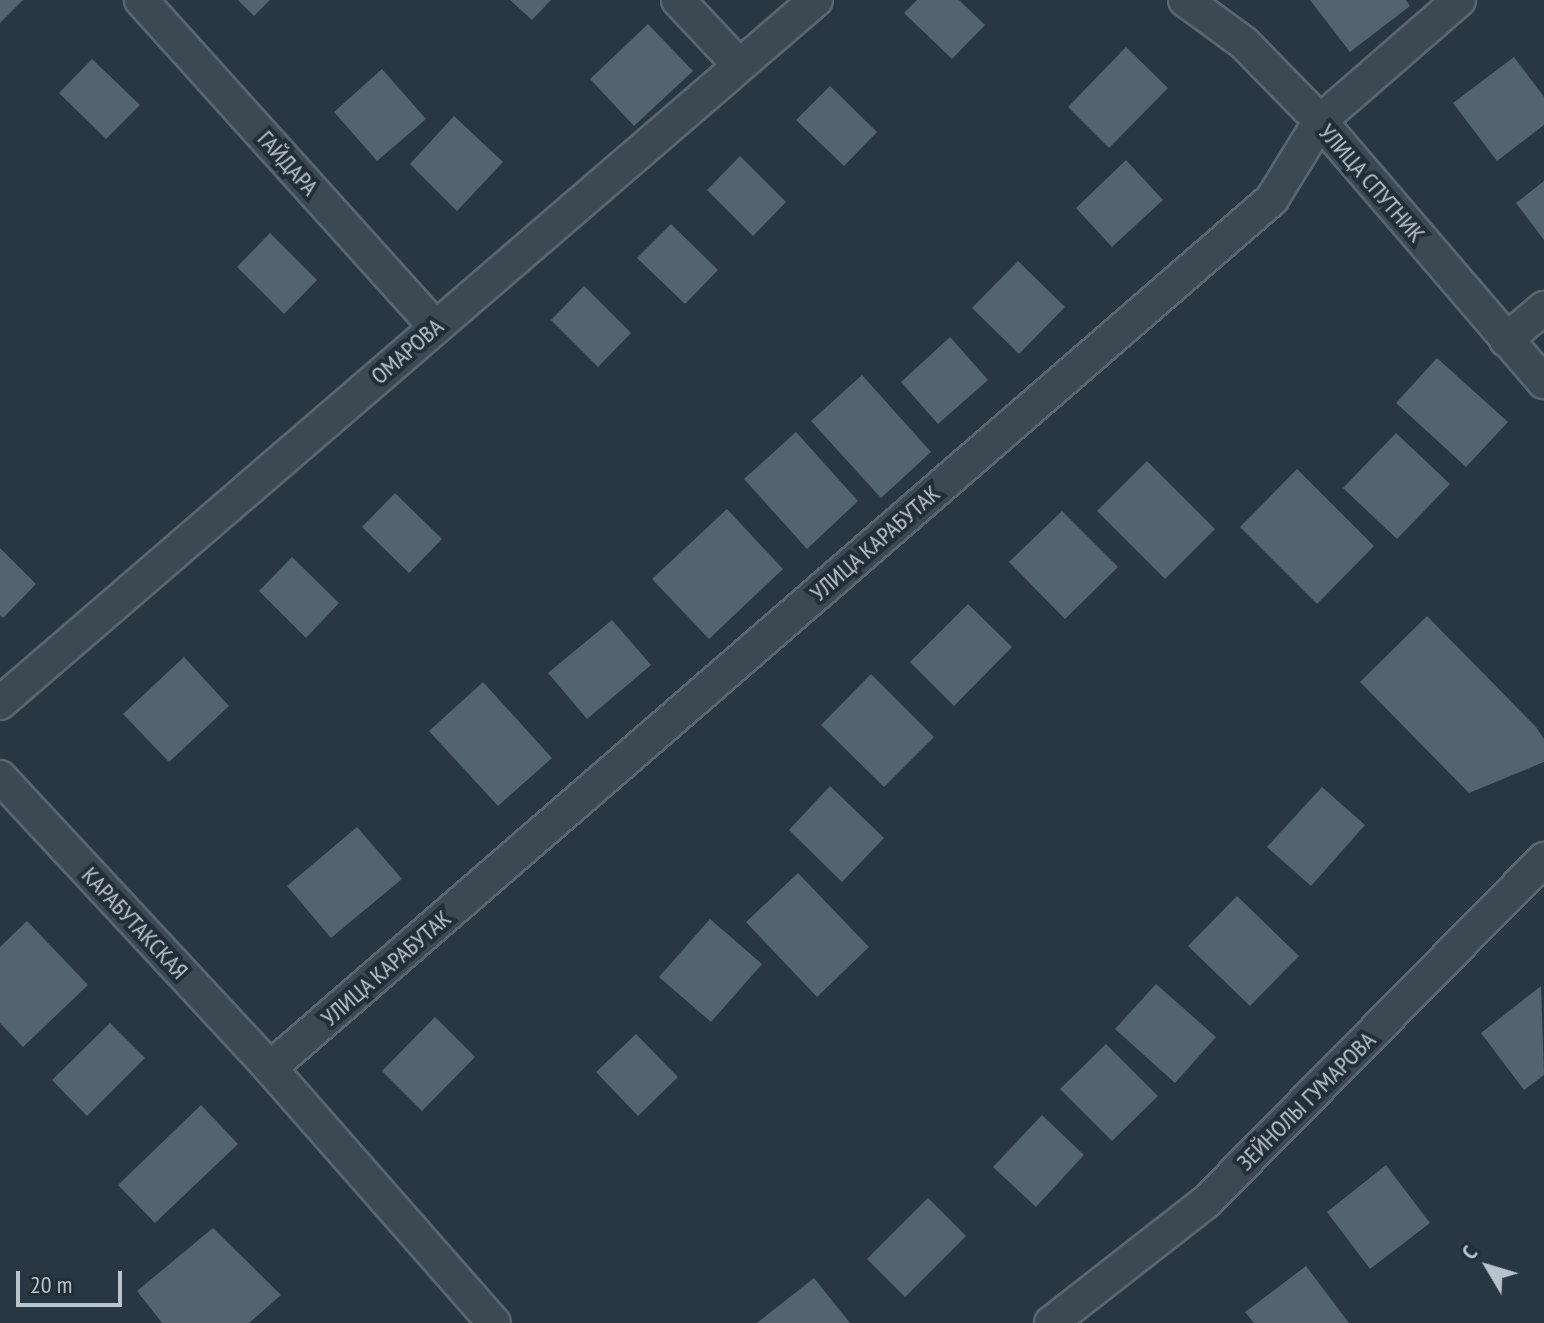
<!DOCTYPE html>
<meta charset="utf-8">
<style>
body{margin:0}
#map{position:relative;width:1544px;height:1323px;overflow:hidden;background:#283742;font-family:"PT Sans Narrow",sans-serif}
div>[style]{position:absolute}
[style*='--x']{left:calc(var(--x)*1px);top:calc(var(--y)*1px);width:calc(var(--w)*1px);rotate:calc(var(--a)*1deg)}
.building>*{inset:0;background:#53646f}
.roads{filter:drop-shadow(2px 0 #5a666f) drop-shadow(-2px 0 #5a666f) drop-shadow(0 2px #5a666f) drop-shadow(0 -2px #5a666f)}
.minor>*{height:32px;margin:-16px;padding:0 16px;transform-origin:16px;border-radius:16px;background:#3c4852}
span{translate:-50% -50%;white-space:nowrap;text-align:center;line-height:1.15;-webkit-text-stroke:8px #212d37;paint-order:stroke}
.street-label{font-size:24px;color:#b9c3cc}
.north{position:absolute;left:1448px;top:1227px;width:80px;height:80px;-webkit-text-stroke:6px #212d37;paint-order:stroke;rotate:308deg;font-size:22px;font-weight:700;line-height:32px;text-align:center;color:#b9c3cc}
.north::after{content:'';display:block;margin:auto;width:28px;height:36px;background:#b9c3cc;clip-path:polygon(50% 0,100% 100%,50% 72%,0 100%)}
.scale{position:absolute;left:16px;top:1271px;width:106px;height:36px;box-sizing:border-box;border:4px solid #b9c3cc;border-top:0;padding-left:10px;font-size:24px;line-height:28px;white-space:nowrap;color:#b9c3cc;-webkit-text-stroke:6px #212d37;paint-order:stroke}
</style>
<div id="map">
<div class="building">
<div style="clip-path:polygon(0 0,23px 0,0 23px)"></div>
<div style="clip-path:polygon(238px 0,270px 0,254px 16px)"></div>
<div style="clip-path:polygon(510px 0,551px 0,532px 20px)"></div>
<div style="clip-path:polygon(917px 0,959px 0,985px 25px,952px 59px,904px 13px)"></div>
<div style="clip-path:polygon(1310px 0,1406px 0,1410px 6px,1350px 52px)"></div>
<div style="clip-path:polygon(648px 24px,693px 71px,634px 126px,590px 79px)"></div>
<div style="clip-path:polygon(1126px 47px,1168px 88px,1109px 148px,1068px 107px)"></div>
<div style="clip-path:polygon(1514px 57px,1544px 97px,1544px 125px,1497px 161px,1453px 103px)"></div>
<div style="clip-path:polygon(92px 59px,140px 105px,106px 139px,59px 93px)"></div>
<div style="clip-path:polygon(382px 69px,426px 119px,377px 161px,334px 112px)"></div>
<div style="clip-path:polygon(830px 86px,877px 132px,844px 166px,796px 120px)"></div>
<div style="clip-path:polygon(454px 116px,503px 162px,457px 211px,410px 164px)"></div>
<div style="clip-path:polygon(740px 156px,786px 202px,753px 236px,707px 190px)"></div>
<div style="clip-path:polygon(1126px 160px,1163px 200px,1112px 247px,1076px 208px)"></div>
<div style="clip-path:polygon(1544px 181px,1544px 240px,1516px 203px)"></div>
<div style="clip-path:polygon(671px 224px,718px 270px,685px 304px,637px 258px)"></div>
<div style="clip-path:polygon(270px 233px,317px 280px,284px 314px,237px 267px)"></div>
<div style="clip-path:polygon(1018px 261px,1065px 307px,1019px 354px,972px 308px)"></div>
<div style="clip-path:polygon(584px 286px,631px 333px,598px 367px,551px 320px)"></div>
<div style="clip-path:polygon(950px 337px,988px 380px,938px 424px,901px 382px)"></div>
<div style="clip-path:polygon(1437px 358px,1508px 422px,1466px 467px,1396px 403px)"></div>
<div style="clip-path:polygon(862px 375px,931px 452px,881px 498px,811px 421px)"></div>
<div style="clip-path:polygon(796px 432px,858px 501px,807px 549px,744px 479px)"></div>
<div style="clip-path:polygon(1396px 433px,1450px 484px,1397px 539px,1343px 488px)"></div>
<div style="clip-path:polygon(1147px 461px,1215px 529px,1165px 579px,1097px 511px)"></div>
<div style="clip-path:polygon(1297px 469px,1374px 546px,1317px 604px,1240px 527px)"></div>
<div style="clip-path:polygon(395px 493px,442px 539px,409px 573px,362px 527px)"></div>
<div style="clip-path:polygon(727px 509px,783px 569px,709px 639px,652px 579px)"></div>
<div style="clip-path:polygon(1062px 511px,1118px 567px,1065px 619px,1009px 562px)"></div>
<div style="clip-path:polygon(0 548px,36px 584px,3px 618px,0 615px)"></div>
<div style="clip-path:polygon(292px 557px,339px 603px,306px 638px,259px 591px)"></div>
<div style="clip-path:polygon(968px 604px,1012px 647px,954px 706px,910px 662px)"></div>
<div style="clip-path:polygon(1427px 616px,1536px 727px,1544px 739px,1544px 762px,1469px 793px,1360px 682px)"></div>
<div style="clip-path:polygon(612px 620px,651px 665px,587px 719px,548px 673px)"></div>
<div style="clip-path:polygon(184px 657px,229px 706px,169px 762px,123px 714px)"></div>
<div style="clip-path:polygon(871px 674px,934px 737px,884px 787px,821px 725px)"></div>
<div style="clip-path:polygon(483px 682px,552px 758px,498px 806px,429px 731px)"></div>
<div style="clip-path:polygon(830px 786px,884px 838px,842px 882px,789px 830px)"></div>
<div style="clip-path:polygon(1322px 787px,1365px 825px,1311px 886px,1267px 847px)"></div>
<div style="clip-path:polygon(357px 827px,402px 879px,331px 938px,287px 886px)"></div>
<div style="clip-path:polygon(798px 873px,869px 947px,817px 997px,746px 922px)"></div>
<div style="clip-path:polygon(1237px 896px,1299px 956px,1250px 1006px,1188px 946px)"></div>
<div style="clip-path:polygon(710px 919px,762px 964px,711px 1022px,659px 977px)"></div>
<div style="clip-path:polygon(27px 921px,88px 985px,23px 1047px,0 1023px,0 947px)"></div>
<div style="clip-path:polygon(1156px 984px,1216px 1037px,1175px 1083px,1115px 1029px)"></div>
<div style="clip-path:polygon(1541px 986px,1544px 1075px,1524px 1090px,1481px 1033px)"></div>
<div style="clip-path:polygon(435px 1017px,475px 1057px,422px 1111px,382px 1071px)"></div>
<div style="clip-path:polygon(110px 1023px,145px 1058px,87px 1116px,52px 1080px)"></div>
<div style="clip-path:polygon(636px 1034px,678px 1077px,638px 1116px,596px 1072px)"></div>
<div style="clip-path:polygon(1106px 1044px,1158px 1096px,1112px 1141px,1060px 1089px)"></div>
<div style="clip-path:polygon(201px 1105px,238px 1144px,155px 1223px,118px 1185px)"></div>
<div style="clip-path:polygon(1042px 1115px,1084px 1155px,1036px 1207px,993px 1167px)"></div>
<div style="clip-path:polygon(1386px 1165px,1430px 1223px,1370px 1269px,1327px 1212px)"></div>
<div style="clip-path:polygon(928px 1198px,966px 1236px,905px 1297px,867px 1259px)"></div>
<div style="clip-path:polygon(213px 1228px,281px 1295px,249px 1323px,162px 1323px,137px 1291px)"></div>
<div style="clip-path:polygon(1306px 1266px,1349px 1323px,1254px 1323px,1245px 1312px)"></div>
<div style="clip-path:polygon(814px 1278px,850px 1323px,757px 1323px)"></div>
</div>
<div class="roads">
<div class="minor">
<div style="--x:141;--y:0;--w:440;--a:48"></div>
<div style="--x:678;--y:0;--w:88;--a:46.8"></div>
<div style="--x:1185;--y:0;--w:73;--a:36.1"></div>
<div style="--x:1244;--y:43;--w:109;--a:45.7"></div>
<div style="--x:1320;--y:121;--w:344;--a:49.4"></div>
<div style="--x:1506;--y:340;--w:50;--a:-40.1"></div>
<div style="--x:0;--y:703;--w:1077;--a:-40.75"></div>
<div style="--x:0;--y:777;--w:397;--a:47.1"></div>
<div style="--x:270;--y:1068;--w:339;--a:48.7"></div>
<div style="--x:270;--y:1068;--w:1326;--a:-40.93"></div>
<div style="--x:1272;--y:199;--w:92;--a:-58.4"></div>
<div style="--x:1320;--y:121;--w:184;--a:-41"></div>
<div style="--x:1051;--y:1323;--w:197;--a:-38"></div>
<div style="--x:1206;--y:1202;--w:482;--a:-45.4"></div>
</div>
</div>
<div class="street-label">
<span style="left:288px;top:163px;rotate:48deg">ГАЙДАРА</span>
<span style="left:1372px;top:183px;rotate:49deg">УЛИЦА СПУТНИК</span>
<span style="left:407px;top:351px;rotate:-41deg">ОМАРОВА</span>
<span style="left:875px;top:543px;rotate:-41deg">УЛИЦА КАРАБУТАК</span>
<span style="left:135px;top:923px;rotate:47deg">КАРАБУТАКСКАЯ</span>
<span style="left:386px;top:968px;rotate:-41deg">УЛИЦА КАРАБУТАК</span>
<span style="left:1306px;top:1101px;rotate:-45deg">ЗЕЙНОЛЫ ГУМАРОВА</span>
</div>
<div class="north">С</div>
<div class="scale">20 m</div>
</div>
